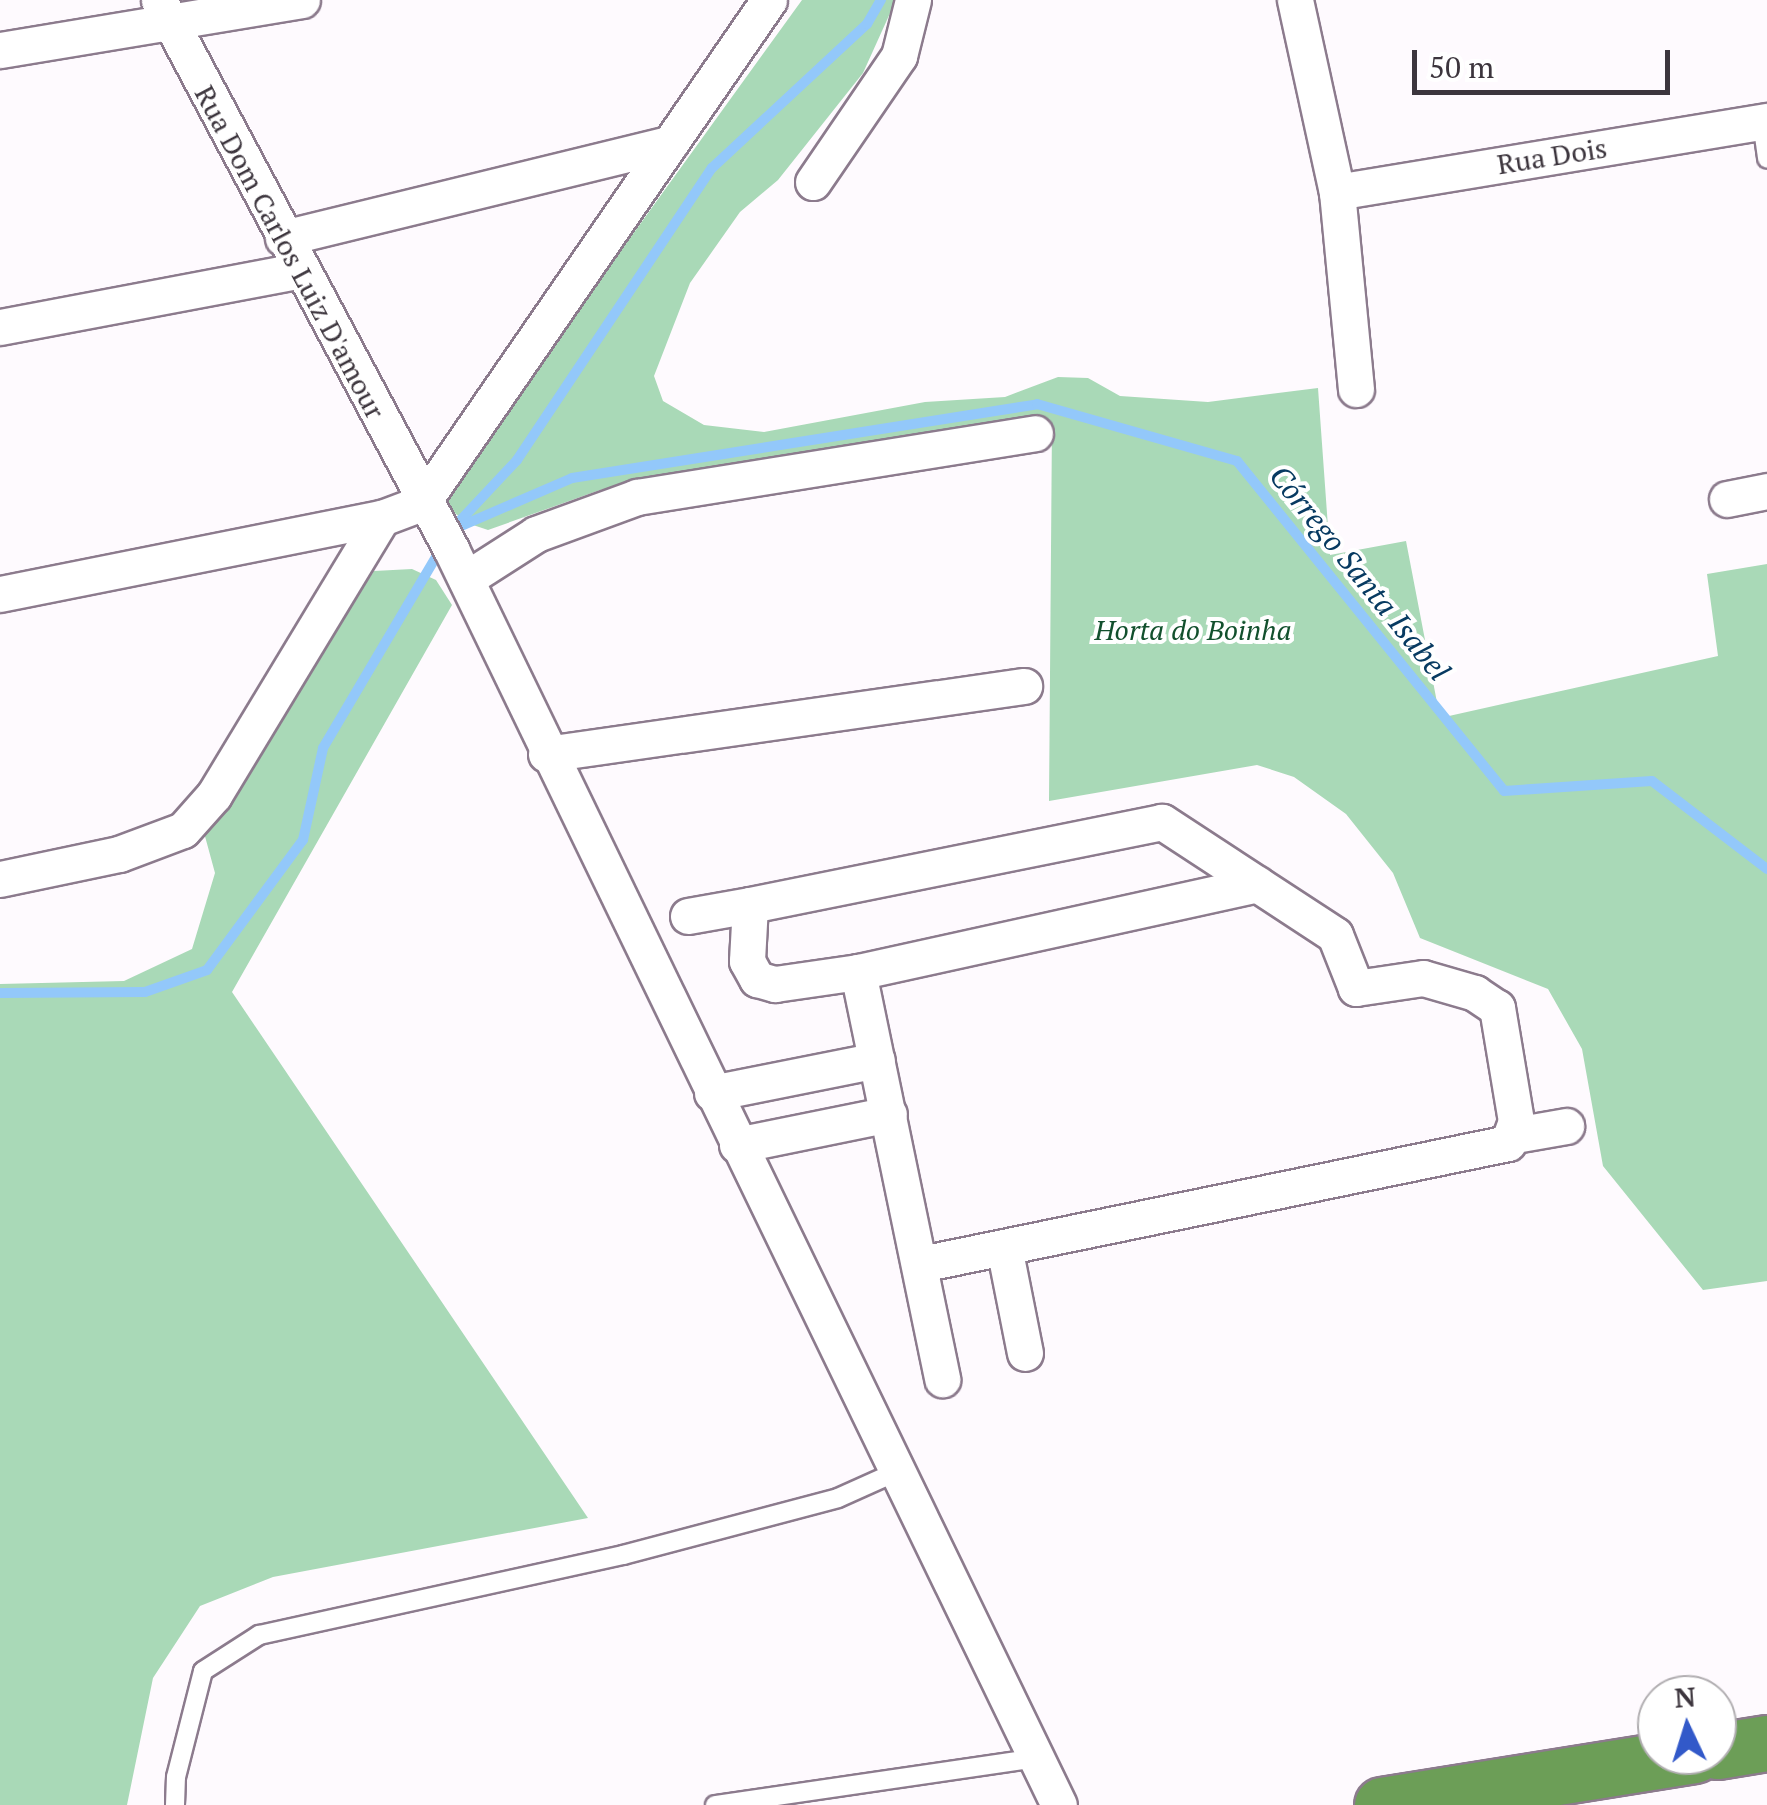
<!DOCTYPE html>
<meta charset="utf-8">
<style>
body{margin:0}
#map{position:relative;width:1767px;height:1805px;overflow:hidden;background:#fefafe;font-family:"PT Serif",serif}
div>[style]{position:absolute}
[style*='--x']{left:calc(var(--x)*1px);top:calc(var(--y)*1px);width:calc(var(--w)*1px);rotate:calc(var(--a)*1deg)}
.green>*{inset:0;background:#a9d9b7}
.stream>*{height:10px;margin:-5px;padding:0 5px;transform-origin:5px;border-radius:5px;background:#93c8fa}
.roads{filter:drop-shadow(2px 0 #8c7b8d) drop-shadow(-2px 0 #8c7b8d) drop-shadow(0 2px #8c7b8d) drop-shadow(0 -2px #8c7b8d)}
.lane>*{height:18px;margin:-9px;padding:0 9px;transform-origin:9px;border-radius:9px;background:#fff}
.street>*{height:35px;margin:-17.5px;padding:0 17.5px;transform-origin:17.5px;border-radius:17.5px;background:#fff}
.highway>*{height:55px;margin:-27.5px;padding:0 27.5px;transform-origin:27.5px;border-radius:27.5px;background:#6c9e57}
span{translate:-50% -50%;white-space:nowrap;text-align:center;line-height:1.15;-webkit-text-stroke:8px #fff;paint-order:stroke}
.street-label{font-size:28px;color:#3c353d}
.park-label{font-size:28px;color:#12502d;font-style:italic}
.water-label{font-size:30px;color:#073a61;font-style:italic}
.north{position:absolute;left:1637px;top:1675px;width:100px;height:100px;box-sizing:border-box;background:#fff;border:2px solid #b1aeb1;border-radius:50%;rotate:356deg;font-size:28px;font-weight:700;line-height:40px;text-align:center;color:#3c353d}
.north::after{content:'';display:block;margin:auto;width:35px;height:45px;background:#3259c9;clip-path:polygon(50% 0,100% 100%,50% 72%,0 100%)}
.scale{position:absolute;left:1412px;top:50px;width:258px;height:45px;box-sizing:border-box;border:5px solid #3c353d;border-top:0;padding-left:12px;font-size:30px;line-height:35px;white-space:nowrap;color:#3c353d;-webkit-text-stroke:8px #fff;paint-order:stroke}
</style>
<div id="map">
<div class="green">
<div style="clip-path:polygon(802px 0,896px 0,863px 73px,778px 180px,740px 212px,690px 283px,654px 376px,663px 401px,704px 425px,764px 432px,925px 402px,1005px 397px,1058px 377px,1088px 378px,1120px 396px,1208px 402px,1318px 388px,1330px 555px,1406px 541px,1440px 718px,1718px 656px,1707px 574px,1767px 564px,1767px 1281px,1703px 1290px,1603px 1166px,1582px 1049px,1548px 989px,1420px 938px,1393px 873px,1346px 814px,1294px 777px,1257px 765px,1049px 801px,1052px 423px,976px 426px,600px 490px,488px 530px,467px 523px,440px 501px)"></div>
<div style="clip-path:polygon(412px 569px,436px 580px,452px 605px,232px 992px,588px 1518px,273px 1577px,200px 1606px,153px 1678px,127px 1805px,0 1805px,0 984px,124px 981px,192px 949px,215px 873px,203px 829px,374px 571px)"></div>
</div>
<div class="stream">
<div style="--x:457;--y:524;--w:88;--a:-46.8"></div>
<div style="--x:517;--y:460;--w:351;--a:-56.3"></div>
<div style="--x:712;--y:168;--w:212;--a:-42.9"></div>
<div style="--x:867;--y:24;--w:28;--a:-60"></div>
<div style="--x:0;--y:993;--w:145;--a:-0.4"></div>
<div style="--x:145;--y:992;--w:66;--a:-19.5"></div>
<div style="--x:207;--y:970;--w:162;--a:-53.6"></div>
<div style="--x:303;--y:840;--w:94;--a:-77.7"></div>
<div style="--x:323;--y:748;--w:253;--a:-59.4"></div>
<div style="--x:452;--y:530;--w:131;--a:-23.4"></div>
<div style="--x:572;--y:478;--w:471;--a:-9"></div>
<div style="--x:1037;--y:404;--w:208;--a:15.9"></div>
<div style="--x:1237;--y:461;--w:424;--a:51"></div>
<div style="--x:1504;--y:791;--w:148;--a:-3.9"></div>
<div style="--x:1652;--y:781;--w:145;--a:37.4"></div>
</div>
<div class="roads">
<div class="lane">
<div style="--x:1762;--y:122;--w:37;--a:82"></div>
<div style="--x:175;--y:1805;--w:28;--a:-88"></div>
<div style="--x:176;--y:1777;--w:109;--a:-75.7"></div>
<div style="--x:203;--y:1671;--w:67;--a:-32.7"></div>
<div style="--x:259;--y:1635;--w:373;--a:-12.4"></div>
<div style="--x:623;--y:1555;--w:222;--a:-14.8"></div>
<div style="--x:838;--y:1498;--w:66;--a:-24.2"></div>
<div style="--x:715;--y:1805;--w:326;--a:-8.3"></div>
</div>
<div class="street">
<div style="--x:159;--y:0;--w:622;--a:61.99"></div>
<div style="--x:451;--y:549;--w:1395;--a:64.17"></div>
<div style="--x:1295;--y:0;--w:197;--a:77.7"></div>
<div style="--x:1337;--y:192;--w:198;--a:84.5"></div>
<div style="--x:0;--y:50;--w:306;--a:-9.4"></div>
<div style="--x:813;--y:182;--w:153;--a:-55.7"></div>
<div style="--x:899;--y:56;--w:58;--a:-76"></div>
<div style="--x:1337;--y:192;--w:436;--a:-9.4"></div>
<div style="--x:283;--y:238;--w:398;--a:-13.7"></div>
<div style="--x:0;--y:327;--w:306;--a:-10.7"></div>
<div style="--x:1727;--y:499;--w:41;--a:-11.3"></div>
<div style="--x:466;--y:579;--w:83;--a:-32.7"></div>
<div style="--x:536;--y:534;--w:108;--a:-20.1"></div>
<div style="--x:637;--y:497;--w:403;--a:-9.1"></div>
<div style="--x:0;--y:594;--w:389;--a:-11.3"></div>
<div style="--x:546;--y:754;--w:483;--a:-8.1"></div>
<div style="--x:0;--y:879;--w:122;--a:-11.9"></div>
<div style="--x:119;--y:854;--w:68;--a:-20.6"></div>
<div style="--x:183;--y:830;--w:47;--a:-48.5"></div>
<div style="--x:214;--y:795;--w:324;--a:-58.8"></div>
<div style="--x:382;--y:518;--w:43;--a:-20.6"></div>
<div style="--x:422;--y:503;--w:611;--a:-55.4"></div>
<div style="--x:688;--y:916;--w:63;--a:-10.1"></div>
<div style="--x:858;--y:972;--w:409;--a:-12.4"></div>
<div style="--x:712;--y:1093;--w:168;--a:-11.3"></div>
<div style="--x:1515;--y:1135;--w:52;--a:-10"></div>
<div style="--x:737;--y:1145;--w:155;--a:-11.5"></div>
<div style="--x:1004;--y:1247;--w:108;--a:78.8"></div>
<div style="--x:921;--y:1264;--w:599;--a:-11.65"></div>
<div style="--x:1508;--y:1143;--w:23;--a:-70"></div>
<div style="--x:1516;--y:1121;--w:115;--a:-99.5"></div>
<div style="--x:1497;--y:1008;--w:27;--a:-146"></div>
<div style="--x:1475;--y:993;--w:54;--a:-163.9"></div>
<div style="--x:1423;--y:978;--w:68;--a:171.5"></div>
<div style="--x:1356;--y:988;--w:57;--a:-111.6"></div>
<div style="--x:1335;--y:935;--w:207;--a:-146.8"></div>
<div style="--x:1162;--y:822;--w:420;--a:168.6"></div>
<div style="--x:750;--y:905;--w:56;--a:93.1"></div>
<div style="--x:747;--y:961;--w:21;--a:61"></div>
<div style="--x:757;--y:979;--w:19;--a:16"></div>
<div style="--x:775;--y:984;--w:84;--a:-8.2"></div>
<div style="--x:858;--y:972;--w:416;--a:78.3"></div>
</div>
<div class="highway">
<div style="--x:1717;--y:1751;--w:51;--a:-9.1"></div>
<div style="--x:1382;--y:1805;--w:316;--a:-9.1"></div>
</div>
</div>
<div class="street-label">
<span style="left:1552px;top:156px;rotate:-9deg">Rua Dois</span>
<span style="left:290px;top:252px;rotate:62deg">Rua Dom Carlos Luiz D'amour</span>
</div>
<div class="park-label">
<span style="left:1193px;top:630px">Horta do Boinha</span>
</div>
<div class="water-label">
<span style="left:1360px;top:573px;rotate:51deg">Córrego Santa Isabel</span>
</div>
<div class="north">N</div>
<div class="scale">50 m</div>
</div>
